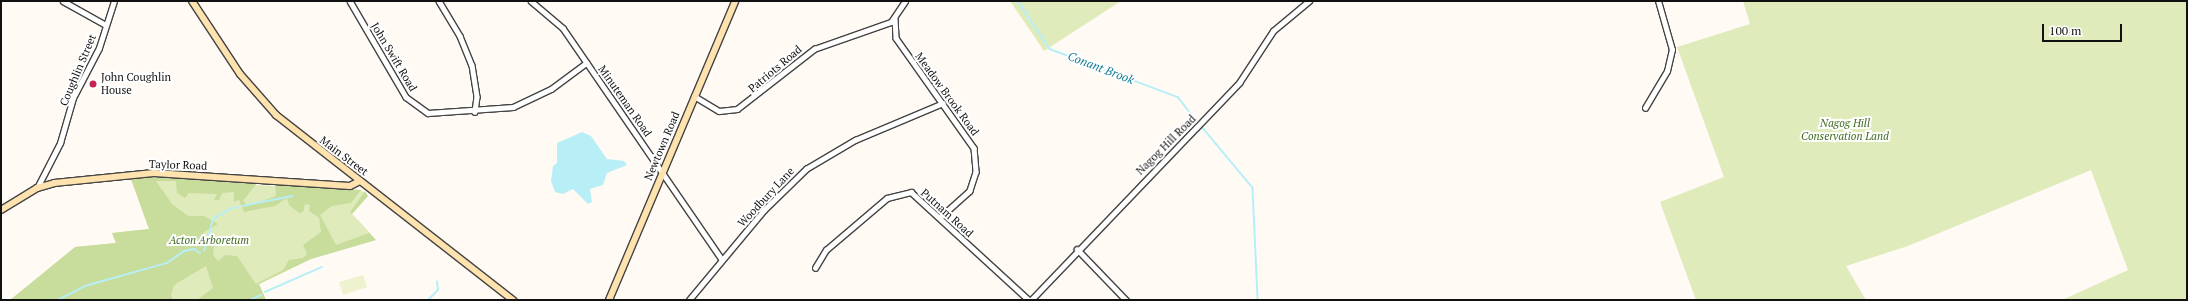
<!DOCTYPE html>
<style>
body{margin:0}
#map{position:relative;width:2188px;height:301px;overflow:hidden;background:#fffaf4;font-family:"PT Serif",serif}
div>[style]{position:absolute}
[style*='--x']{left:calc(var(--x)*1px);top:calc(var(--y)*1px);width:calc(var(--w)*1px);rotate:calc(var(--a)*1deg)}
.green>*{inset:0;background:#e0ebbc}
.forest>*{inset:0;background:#c8dc9b}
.pitch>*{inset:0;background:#eef2ce}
.water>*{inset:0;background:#b8eff7}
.stream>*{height:1.5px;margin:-0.75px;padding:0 0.75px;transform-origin:0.75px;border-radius:0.75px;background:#b8eff7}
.roads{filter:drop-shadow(1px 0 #444) drop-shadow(-1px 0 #444) drop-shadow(0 1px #444) drop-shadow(0 -1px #444)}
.street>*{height:4.5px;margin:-2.25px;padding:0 2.25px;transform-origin:2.25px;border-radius:2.25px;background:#fff}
.secondary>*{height:6px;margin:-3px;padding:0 3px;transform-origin:3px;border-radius:3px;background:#ffe3af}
.dots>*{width:11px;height:11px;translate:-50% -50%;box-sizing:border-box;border:2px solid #fff;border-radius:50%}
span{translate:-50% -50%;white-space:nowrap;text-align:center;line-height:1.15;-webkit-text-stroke:4px #fff;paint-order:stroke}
.street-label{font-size:11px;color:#111}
.poi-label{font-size:11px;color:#111}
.left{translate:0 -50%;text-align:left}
.park-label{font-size:11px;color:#406b1f;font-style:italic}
.water-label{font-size:12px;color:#167d97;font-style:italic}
.frame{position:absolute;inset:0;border:2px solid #111;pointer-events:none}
.scale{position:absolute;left:2042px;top:24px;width:80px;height:18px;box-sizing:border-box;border:2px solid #111;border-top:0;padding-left:5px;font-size:12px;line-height:14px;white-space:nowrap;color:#111;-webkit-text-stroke:3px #fff;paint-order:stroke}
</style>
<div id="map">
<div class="green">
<div style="clip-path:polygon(1010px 1px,1121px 1px,1044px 51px)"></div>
<div style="clip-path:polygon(1743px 1px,2187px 1px,2187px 300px,2062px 300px,2128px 270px,2091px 170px,1908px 246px,1846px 266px,1866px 300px,1696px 300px,1660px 202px,1724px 177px,1677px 47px,1750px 24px)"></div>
<div style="clip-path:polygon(131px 179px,361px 190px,368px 196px,352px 214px,376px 240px,311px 259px,259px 284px,266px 300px,94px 300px,75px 247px,116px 243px,112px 233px,149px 229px)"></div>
</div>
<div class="forest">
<div style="clip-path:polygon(evenodd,152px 176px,257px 183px,243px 201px,248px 206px,276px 196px,275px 184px,361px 190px,351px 203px,332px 206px,320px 215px,336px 245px,369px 233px,350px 212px,365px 191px,368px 196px,352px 214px,376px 240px,311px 259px,259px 284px,266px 300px,197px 300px,213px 288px,206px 266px,174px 285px,171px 296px,174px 300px,10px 300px,75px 247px,116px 243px,112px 233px,149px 229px,131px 179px,152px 176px,156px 181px,176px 181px,177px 193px,185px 198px,189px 193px,217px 194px,214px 200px,219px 200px,222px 193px,234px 192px,234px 202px,239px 200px,244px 212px,275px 206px,287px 198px,289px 205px,299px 213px,303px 212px,305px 204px,310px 205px,309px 211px,319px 218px,321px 232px,303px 245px,307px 254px,303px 258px,289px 260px,283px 270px,256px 284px,237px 256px,225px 255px,218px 261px,213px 255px,214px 245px,200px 242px,204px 232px,218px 224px,204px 216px,188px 216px,172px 204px,156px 181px)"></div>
</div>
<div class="pitch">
<div style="clip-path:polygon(363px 275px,367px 287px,343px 295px,339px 282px)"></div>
</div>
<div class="water">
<div style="clip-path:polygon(582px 132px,591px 136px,607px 159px,624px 161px,627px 165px,607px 173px,603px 185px,590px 189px,592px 202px,588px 204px,573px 189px,563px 194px,555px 192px,551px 181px,553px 166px,557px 163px,557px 143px)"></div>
</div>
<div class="stream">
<div style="--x:1018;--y:1;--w:58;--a:56.3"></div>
<div style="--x:1050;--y:49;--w:137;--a:20.6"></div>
<div style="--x:1178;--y:97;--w:31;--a:52"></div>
<div style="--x:1203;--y:128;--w:78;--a:50.2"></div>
<div style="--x:1253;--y:188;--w:112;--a:87.4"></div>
<div style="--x:242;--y:206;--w:51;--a:-11.3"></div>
<div style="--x:235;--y:207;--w:3;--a:18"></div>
<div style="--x:204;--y:251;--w:33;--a:-74"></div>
<div style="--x:213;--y:219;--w:22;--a:-30"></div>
<div style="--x:265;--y:292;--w:62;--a:-23.7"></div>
<div style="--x:58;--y:300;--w:30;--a:-27"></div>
<div style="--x:85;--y:286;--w:85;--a:-15.7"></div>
<div style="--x:167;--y:263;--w:21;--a:-35"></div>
<div style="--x:184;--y:251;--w:10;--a:-11"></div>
<div style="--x:194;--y:249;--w:7;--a:34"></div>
<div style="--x:250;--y:300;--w:12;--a:-24"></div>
<div style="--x:428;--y:300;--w:14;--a:-45"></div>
<div style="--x:438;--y:290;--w:8;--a:-97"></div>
</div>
<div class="roads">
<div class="street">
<div style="--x:63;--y:1;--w:49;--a:29.2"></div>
<div style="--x:350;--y:1;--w:111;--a:59.7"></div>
<div style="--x:406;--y:97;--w:27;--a:36"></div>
<div style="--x:428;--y:113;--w:85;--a:-4"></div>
<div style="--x:513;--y:107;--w:42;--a:-25.3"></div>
<div style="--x:551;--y:89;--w:44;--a:-36.6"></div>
<div style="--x:439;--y:1;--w:41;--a:59"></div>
<div style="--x:460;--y:36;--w:31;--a:68"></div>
<div style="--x:472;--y:65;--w:32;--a:81"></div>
<div style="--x:477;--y:97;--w:15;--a:98"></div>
<div style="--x:531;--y:1;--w:42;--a:40.2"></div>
<div style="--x:563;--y:28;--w:280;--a:55.5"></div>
<div style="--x:895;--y:18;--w:20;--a:87"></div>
<div style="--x:896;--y:38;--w:135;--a:54.7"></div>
<div style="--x:974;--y:148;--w:24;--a:85"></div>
<div style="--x:976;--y:172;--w:20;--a:108"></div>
<div style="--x:970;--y:191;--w:40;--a:138"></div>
<div style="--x:694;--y:96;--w:29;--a:31"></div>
<div style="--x:719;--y:111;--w:18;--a:-6"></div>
<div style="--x:737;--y:109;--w:98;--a:-37.9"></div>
<div style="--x:814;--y:49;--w:82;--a:-19.3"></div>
<div style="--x:891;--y:22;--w:25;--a:-56"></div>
<div style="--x:1645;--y:108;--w:43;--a:-59.3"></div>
<div style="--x:1667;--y:71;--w:22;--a:-77"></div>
<div style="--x:1672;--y:50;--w:51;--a:-105.9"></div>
<div style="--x:37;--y:188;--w:51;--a:-62.9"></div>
<div style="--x:60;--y:143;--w:47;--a:-73.9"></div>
<div style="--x:73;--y:98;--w:56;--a:-62.5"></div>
<div style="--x:99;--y:48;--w:49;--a:-72.3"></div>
<div style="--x:1077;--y:249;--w:71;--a:46.1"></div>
<div style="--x:815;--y:268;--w:21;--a:-59"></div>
<div style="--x:826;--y:250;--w:80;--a:-40.4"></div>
<div style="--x:887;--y:198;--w:25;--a:-14"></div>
<div style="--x:911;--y:192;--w:160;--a:42.5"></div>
<div style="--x:689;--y:300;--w:117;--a:-50.2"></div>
<div style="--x:764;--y:210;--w:59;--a:-44.3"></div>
<div style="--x:806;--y:169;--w:57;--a:-30.6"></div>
<div style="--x:855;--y:140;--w:95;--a:-22.8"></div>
<div style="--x:1031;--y:300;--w:301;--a:-46.2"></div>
<div style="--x:1239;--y:83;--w:62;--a:-56.8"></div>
<div style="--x:1273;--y:31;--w:47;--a:-39.8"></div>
</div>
<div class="secondary">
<div style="--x:192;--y:1;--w:87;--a:56.7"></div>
<div style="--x:240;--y:74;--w:55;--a:48.7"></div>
<div style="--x:276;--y:115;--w:301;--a:38"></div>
<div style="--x:1;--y:210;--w:42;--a:-31.4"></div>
<div style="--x:37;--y:188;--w:18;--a:-16"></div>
<div style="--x:54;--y:183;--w:100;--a:-5.7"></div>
<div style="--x:154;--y:173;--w:196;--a:3.8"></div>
<div style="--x:350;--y:186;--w:11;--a:-27"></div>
<div style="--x:609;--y:300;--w:324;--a:-67.1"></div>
</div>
</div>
<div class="dots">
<div style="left:93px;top:84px;background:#c42552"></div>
</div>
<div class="street-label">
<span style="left:394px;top:57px;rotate:59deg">John Swift Road</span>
<span style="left:775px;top:69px;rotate:-40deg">Patriots Road</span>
<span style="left:78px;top:70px;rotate:-67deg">Coughlin Street</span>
<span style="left:947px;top:94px;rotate:54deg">Meadow Brook Road</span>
<span style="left:625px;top:101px;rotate:55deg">Minuteman Road</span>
<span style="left:1166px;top:145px;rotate:-45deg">Nagog Hill Road</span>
<span style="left:662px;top:146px;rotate:-67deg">Newtown Road</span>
<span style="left:344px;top:156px;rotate:37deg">Main Street</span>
<span style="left:178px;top:165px;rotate:2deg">Taylor Road</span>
<span style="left:766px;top:197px;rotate:-47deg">Woodbury Lane</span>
<span style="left:947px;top:213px;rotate:42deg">Putnam Road</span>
</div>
<div class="poi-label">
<span class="left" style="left:101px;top:84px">John Coughlin<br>House</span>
</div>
<div class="park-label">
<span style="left:1845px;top:130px">Nagog Hill<br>Conservation Land</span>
<span style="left:209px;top:240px">Acton Arboretum</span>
</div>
<div class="water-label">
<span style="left:1101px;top:68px;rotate:21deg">Conant Brook</span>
</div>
<div class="frame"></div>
<div class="scale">100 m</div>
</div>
